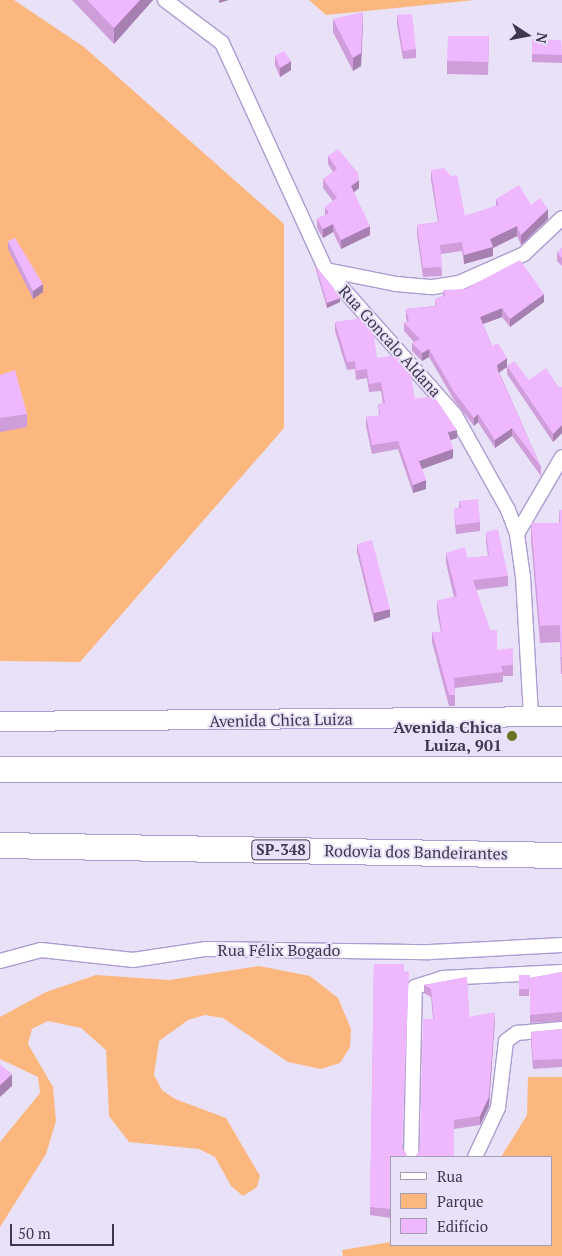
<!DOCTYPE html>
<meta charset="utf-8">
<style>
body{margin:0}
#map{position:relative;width:562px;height:1256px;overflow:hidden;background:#e8e1f8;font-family:"PT Serif",serif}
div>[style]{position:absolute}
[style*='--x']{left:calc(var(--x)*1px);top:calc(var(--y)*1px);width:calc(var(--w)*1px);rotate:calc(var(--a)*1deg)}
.green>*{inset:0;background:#fcb77f}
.roads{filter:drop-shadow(1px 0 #ad9cd2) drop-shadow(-1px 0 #ad9cd2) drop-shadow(0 1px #ad9cd2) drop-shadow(0 -1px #ad9cd2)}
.street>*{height:14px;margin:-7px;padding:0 7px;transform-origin:7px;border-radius:7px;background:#fff}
.secondary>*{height:19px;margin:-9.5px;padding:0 9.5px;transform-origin:9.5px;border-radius:9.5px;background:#fff}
.highway>*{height:25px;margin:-12.5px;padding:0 12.5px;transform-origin:12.5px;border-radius:12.5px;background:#fff}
.wall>*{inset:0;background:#ce9dda}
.shaded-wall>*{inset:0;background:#a780b2}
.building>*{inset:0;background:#efb7fe}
.dots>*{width:14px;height:14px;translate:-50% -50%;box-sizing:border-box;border:2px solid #e8e1f8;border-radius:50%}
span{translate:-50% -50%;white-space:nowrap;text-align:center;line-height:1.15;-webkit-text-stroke:4px #e8e1f8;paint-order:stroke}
.shield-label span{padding:1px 4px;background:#e8e1f8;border:1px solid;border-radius:4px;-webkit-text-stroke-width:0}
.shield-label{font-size:15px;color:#3e374d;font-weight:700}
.street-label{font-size:16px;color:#3e374d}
.poi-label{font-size:16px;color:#3e374d;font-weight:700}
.right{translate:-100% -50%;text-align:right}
.legend{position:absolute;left:390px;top:1156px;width:162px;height:90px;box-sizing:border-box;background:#e8e1f8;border:1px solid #a49db4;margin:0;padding:6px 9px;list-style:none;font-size:15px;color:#3e374d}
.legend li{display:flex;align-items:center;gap:10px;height:25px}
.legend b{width:25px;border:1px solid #a49db4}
.north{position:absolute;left:502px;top:10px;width:50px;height:50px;-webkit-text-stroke:4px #e8e1f8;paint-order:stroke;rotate:101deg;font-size:14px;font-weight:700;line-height:20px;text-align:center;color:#3e374d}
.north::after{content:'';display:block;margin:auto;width:18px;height:22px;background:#3e374d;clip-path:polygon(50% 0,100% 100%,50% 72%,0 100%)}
.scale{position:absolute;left:10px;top:1224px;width:104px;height:22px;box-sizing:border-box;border:2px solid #3e374d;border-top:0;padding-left:6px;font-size:15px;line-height:18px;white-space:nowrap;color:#3e374d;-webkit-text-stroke:4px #e8e1f8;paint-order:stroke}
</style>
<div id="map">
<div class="green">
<div style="clip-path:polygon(0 0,14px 0,84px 47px,284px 224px,284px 428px,80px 662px,0 661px)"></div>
<div style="clip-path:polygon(309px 0,475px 0,326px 15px)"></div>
<div style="clip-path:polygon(259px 966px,310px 976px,338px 998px,351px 1029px,350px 1047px,340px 1063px,321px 1069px,288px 1062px,223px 1018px,205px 1015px,188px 1020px,159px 1041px,154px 1075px,162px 1090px,175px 1099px,226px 1118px,260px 1176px,257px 1187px,243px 1196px,231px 1186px,215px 1157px,199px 1149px,129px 1142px,109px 1116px,106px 1050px,81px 1028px,48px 1021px,32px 1029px,28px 1044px,53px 1087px,56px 1121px,46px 1154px,0 1227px,0 1142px,40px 1093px,38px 1077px,0 1059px,0 1017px,46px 992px,96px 975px,169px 980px)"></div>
<div style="clip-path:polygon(528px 1077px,562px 1077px,562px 1256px,343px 1256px,342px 1250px,391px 1242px,551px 1245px,551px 1157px,501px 1157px,527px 1115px)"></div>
</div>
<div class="roads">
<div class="street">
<div style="--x:165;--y:0;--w:71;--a:37"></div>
<div style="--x:222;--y:43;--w:250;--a:65.4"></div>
<div style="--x:326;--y:270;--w:194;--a:48.3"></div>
<div style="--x:455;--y:415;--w:109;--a:60.8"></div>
<div style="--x:508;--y:510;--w:26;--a:69"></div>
<div style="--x:517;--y:534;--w:43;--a:82.1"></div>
<div style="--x:523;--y:577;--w:139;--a:86.7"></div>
<div style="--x:326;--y:270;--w:71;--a:11.3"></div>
<div style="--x:396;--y:284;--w:37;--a:5"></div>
<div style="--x:433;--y:287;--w:26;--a:-9"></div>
<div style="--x:459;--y:283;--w:71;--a:-24"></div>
<div style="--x:524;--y:254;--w:52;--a:-43.5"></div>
<div style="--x:517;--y:534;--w:89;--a:-59.7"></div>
<div style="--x:0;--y:961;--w:42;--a:-15"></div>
<div style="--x:41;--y:950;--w:93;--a:6.2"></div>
<div style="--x:133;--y:960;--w:74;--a:-8.6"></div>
<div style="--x:206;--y:949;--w:224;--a:0.8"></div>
<div style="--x:430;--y:952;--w:132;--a:-3"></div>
<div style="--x:411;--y:1157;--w:170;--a:-88.7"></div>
<div style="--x:415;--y:987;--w:28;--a:-18"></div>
<div style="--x:442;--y:978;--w:120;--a:-2.9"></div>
<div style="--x:475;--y:1157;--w:54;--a:-64.9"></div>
<div style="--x:498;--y:1108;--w:67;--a:-83.2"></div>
<div style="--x:506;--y:1041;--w:14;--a:-36"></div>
<div style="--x:517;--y:1033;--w:45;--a:-5.1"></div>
</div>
<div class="secondary">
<div style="--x:0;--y:721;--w:562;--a:-0.51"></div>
</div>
<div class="highway">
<div style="--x:0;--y:769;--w:562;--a:0"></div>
<div style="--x:0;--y:845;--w:562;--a:1.02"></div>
</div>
</div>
<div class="wall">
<div style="clip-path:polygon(72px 0,153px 0,114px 44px)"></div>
<div style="clip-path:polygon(397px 15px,416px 49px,416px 58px,403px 59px,397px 24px)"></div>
<div style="clip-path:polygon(333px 19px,363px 26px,361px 66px,353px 71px,333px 32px)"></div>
<div style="clip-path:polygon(489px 36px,488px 75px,447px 74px,447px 61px)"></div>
<div style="clip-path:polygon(532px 39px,562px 55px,562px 63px,532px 62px)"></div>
<div style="clip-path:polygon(275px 56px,291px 70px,280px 77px,275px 65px)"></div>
<div style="clip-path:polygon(328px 156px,359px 188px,354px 192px,370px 235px,341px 249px,333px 232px,323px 238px,317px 228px,317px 219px,325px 215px,325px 207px,333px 201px,323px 188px,323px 179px,333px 172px,328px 164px)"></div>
<div style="clip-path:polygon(431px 170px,465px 216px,496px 206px,496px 199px,531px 205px,548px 219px,521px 245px,517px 236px,493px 248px,493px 256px,464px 264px,462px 251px,441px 254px,442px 276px,423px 277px,417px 234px,417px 225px,438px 222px,431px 180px)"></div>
<div style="clip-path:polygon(8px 241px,43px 292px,33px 299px,8px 249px)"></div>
<div style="clip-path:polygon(562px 248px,562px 266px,557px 261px,557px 253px)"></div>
<div style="clip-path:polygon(316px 266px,340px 302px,327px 308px,316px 270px)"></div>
<div style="clip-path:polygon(443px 290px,544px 302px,510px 327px,502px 317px,483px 324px,492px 346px,507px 367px,499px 372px,541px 467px,541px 476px,512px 436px,495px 448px,478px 422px,474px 426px,454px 400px,429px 357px,422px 361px,412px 351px,412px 343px,414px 342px,404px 331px,404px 323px,407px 322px,406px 318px,406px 309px,435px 306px,435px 299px,443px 296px)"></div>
<div style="clip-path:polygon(335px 322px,377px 358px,415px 399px,457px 438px,450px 440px,453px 458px,422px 469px,426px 489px,413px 493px,398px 449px,372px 454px,366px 426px,366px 417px,379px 416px,378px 404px,383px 404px,381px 391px,369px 392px,367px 378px,356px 380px,355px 369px,347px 370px,335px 331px)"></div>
<div style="clip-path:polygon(507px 366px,529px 380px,559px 388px,562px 387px,562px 433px,553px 442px,507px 374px)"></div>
<div style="clip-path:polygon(0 375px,27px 414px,27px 427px,0 432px)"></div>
<div style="clip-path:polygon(459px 501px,480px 522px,480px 531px,456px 534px,454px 509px,459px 508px)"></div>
<div style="clip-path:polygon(559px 510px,562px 510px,562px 674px,561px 674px,560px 642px,540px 643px,531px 540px,531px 523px,559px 523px)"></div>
<div style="clip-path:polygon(486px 532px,508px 576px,508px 586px,476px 590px,497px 650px,513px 665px,513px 676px,503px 676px,503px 682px,455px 688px,455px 706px,449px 706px,432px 642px,432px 632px,441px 632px,437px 611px,437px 601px,454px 597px,446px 563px,446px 553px,467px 558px,488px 556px,486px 542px)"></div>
<div style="clip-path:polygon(357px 544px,390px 617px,374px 622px,357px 552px)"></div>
<div style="clip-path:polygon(374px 964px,403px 1148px,407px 1156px,416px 1156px,420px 1149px,433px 1019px,431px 997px,424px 993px,424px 985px,467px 977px,469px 1017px,495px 1021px,489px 1106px,480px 1125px,454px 1129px,454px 1157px,391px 1157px,391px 1218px,370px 1215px)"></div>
<div style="clip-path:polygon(562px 972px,562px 1021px,530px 1023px,530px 978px)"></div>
<div style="clip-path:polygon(519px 975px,530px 975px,529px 996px,519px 996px)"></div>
<div style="clip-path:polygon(562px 1029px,562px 1067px,533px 1069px,531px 1041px,531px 1032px)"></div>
</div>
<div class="shaded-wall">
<div style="clip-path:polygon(140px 0,153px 0,114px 44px,114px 28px)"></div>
<div style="clip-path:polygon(219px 0,229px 0,219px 3px)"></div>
<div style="clip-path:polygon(363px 12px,361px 66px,353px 71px,353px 58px)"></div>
<div style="clip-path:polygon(291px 61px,291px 70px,280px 77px,280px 68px)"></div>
<div style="clip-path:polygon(359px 180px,359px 188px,351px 195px,351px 186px)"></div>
<div style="clip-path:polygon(548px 209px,548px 219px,521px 245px,521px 235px)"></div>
<div style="clip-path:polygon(333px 224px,333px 232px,323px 238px,323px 229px)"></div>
<div style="clip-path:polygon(370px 226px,370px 235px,341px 249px,341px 240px)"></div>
<div style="clip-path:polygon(517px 226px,517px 236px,493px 248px,493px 256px,464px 264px,464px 255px,490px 239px)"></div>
<div style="clip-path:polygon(43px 284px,43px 292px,33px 299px,33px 291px)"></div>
<div style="clip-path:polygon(544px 294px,544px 302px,510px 327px,510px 319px)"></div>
<div style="clip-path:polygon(340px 298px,340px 302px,327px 308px,327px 303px)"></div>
<div style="clip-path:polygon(502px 308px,502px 317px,480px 325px,480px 317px)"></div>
<div style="clip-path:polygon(429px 349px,429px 357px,422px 361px,422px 353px)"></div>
<div style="clip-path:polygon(507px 358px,507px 367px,497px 374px,497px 365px)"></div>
<div style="clip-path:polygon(478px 414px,478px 422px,474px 426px,474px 418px)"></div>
<div style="clip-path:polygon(562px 425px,562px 433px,553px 442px,553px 434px)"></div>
<div style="clip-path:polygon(512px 428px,512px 436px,495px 448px,495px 440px)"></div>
<div style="clip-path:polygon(457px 430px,457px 438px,448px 441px,448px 432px)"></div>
<div style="clip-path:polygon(453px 449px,453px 458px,419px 470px,419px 461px)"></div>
<div style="clip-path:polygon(426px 480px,426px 489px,413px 493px,413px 485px)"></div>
<div style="clip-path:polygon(390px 609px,390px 617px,374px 622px,374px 613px)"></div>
<div style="clip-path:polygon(495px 1012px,489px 1106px,480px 1125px,480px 1116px)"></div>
<div style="clip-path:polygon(12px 1074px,12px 1086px,0 1097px,0 1085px)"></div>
</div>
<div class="building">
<div style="clip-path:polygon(87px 0,140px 0,114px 28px)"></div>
<div style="clip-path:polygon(363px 12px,361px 53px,353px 58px,333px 19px)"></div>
<div style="clip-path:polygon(412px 14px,416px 49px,403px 51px,397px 15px)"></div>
<div style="clip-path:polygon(448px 36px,489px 36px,488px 62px,447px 61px)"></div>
<div style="clip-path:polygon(532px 39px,561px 40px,562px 55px,532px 54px)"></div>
<div style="clip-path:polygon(284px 51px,291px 61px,280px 68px,275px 56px)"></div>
<div style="clip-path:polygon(338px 149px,358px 173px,359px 180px,351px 186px,370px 226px,341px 240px,333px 224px,323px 229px,317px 219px,329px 213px,325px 207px,337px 198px,323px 179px,337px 169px,328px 156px)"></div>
<div style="clip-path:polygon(444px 168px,451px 176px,457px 175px,465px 216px,499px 205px,496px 199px,519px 185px,531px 205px,540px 198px,548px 209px,521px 235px,517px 226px,490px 239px,493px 247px,464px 255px,462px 242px,440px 245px,442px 267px,423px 268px,417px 225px,439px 222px,431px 170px)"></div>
<div style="clip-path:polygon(15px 238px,43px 284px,33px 291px,8px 241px)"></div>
<div style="clip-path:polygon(562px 248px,562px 258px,557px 253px)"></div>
<div style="clip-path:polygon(520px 260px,544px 294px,510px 319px,502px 308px,480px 317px,492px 346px,498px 343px,507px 358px,497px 365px,498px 371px,541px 467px,512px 428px,495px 440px,478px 414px,474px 418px,454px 392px,429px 349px,422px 353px,412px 343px,420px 339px,404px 323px,409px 321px,406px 309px,436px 306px,435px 299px,445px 296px,443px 290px,465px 289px)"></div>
<div style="clip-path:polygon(316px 266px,333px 287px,340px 298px,327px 303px)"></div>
<div style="clip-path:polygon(361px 318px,373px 329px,377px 358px,397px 355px,410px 370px,415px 399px,434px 396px,457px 430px,448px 432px,453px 449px,419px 461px,426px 480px,413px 485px,398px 441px,372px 445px,366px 417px,380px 415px,378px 404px,385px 403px,381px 382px,369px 384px,367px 369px,356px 371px,355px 361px,347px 362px,335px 322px)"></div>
<div style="clip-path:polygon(514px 361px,529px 380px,546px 368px,559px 388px,562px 387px,562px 425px,553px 434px,507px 366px)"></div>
<div style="clip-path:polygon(15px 370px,27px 414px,0 418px,0 375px)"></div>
<div style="clip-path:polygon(478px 499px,480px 522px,456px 525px,454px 509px,461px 508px,459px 501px)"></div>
<div style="clip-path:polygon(559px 510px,562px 510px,562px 657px,561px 657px,560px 625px,540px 626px,531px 523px,560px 523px)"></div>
<div style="clip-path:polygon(498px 529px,508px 576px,473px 580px,490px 630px,497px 630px,497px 650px,513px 648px,513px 665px,501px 666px,503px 672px,454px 678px,455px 695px,449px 695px,432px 632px,442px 632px,437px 601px,457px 596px,446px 553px,465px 547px,467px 558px,489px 556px,486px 532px)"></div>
<div style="clip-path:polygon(372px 540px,390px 609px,374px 613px,357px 544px)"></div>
<div style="clip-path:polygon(374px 964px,404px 964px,404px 971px,409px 972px,402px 1148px,407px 1156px,416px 1156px,420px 1149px,423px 1019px,434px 1019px,431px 989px,424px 985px,467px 977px,469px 1017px,495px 1012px,489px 1097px,480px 1116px,454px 1120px,454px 1157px,391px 1157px,391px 1209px,370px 1207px)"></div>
<div style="clip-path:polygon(562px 972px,562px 1012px,530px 1015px,530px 978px)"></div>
<div style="clip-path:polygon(519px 975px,530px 975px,529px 989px,519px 989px)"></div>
<div style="clip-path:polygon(562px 1029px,562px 1059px,533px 1060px,531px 1032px)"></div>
<div style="clip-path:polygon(0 1064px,12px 1074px,0 1085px)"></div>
</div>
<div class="dots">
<div style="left:512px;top:736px;background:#667522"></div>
</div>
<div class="shield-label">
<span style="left:281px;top:850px">SP-348</span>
</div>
<div class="street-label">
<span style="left:390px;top:341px;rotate:48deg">Rua Goncalo Aldana</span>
<span style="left:281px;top:720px;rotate:-1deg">Avenida Chica Luiza</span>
<span style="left:416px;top:852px;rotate:1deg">Rodovia dos Bandeirantes</span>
<span style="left:279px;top:950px">Rua Félix Bogado</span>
</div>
<div class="poi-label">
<span class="right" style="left:502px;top:736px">Avenida Chica<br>Luiza, 901</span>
</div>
<ul class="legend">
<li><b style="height:6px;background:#fff"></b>Rua</li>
<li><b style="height:14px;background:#fcb77f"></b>Parque</li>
<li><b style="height:14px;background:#efb7fe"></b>Edifício</li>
</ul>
<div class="north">N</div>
<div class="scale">50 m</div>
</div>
